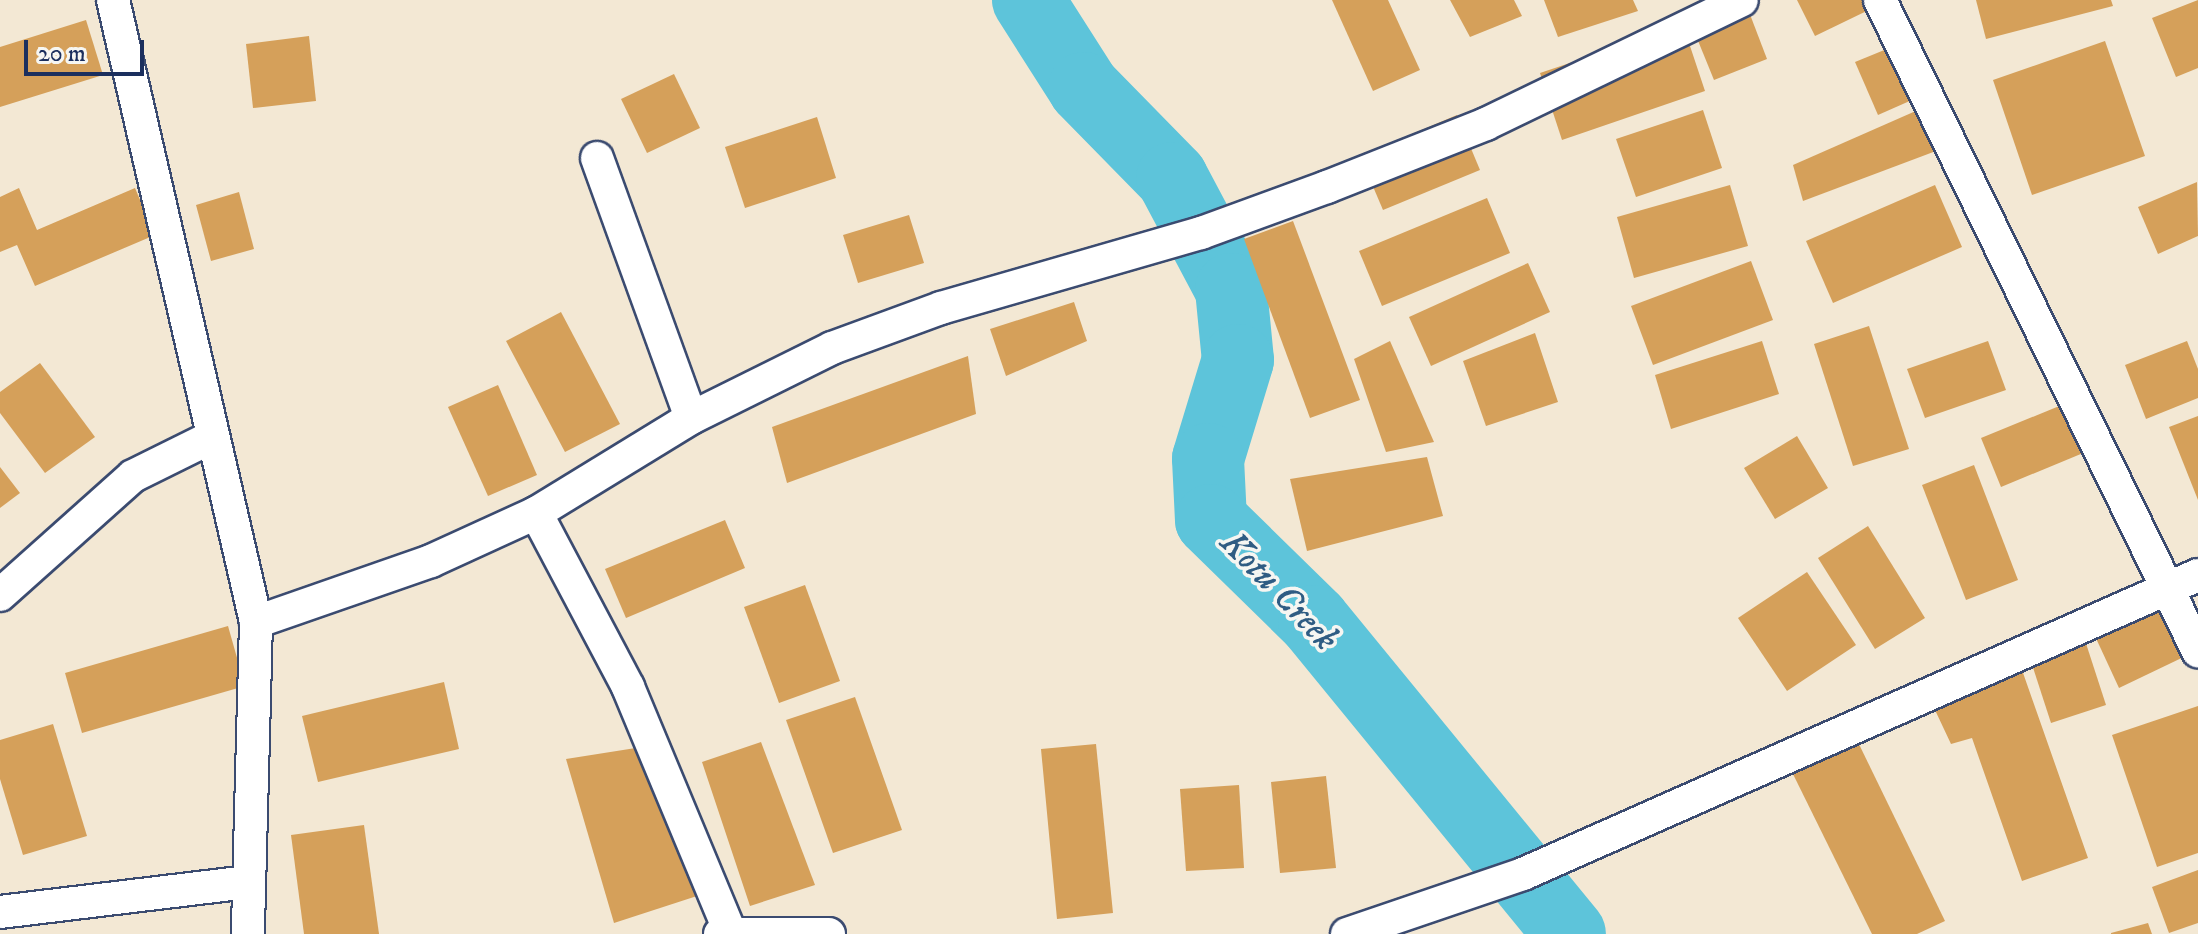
<!DOCTYPE html>
<style>
body{margin:0}
#map{position:relative;width:2198px;height:934px;overflow:hidden;background:#f3e8d4;font-family:"IM FELL DW Pica",serif}
div>[style]{position:absolute}
[style*='--x']{left:calc(var(--x)*1px);top:calc(var(--y)*1px);width:calc(var(--w)*1px);rotate:calc(var(--a)*1deg)}
.river>*{height:72px;margin:-36px;padding:0 36px;transform-origin:36px;border-radius:36px;background:#5dc4da}
.building>*{inset:0;background:#d5a05a}
.roads{filter:drop-shadow(2px 0 #3b4b70) drop-shadow(-2px 0 #3b4b70) drop-shadow(0 2px #3b4b70) drop-shadow(0 -2px #3b4b70)}
.minor>*{height:32px;margin:-16px;padding:0 16px;transform-origin:16px;border-radius:16px;background:#fff}
span{translate:-50% -50%;white-space:nowrap;text-align:center;line-height:1.15;-webkit-text-stroke:7px #f6f6f2;paint-order:stroke}
.water-label{font-size:36px;color:#2f5c83;font-style:italic}
.scale{position:absolute;left:24px;top:40px;width:120px;height:36px;box-sizing:border-box;border:4px solid #1b2f5e;border-top:0;padding-left:10px;font-size:24px;line-height:28px;white-space:nowrap;color:#1b2f5e;-webkit-text-stroke:6px #f6f6f2;paint-order:stroke}
</style>
<div id="map">
<div class="river">
<div style="--x:1028;--y:0;--w:104;--a:57.5"></div>
<div style="--x:1084;--y:88;--w:126;--a:45.6"></div>
<div style="--x:1172;--y:178;--w:126;--a:62"></div>
<div style="--x:1231;--y:289;--w:71;--a:84.4"></div>
<div style="--x:1238;--y:360;--w:103;--a:106.9"></div>
<div style="--x:1208;--y:459;--w:61;--a:87.2"></div>
<div style="--x:1211;--y:520;--w:144;--a:44.4"></div>
<div style="--x:1314;--y:621;--w:404;--a:50.7"></div>
</div>
<div class="building">
<div style="clip-path:polygon(1332px 0,1388px 0,1420px 70px,1373px 91px)"></div>
<div style="clip-path:polygon(1450px 0,1514px 0,1522px 16px,1470px 37px)"></div>
<div style="clip-path:polygon(1544px 0,1633px 0,1638px 11px,1558px 37px)"></div>
<div style="clip-path:polygon(1797px 0,1874px 0,1877px 6px,1815px 36px)"></div>
<div style="clip-path:polygon(1976px 0,2111px 0,2113px 6px,1986px 39px)"></div>
<div style="clip-path:polygon(2198px 0,2198px 68px,2176px 77px,2152px 18px)"></div>
<div style="clip-path:polygon(1746px 4px,1767px 59px,1714px 80px,1692px 26px)"></div>
<div style="clip-path:polygon(86px 20px,103px 75px,0 107px,0 47px)"></div>
<div style="clip-path:polygon(1683px 25px,1705px 91px,1562px 140px,1540px 73px)"></div>
<div style="clip-path:polygon(309px 36px,316px 101px,253px 108px,246px 44px)"></div>
<div style="clip-path:polygon(2105px 41px,2145px 156px,2032px 195px,1993px 80px)"></div>
<div style="clip-path:polygon(1899px 44px,1921px 96px,1878px 115px,1855px 62px)"></div>
<div style="clip-path:polygon(674px 74px,700px 128px,647px 153px,621px 99px)"></div>
<div style="clip-path:polygon(1703px 110px,1722px 168px,1636px 197px,1616px 139px)"></div>
<div style="clip-path:polygon(1918px 110px,1936px 151px,1803px 201px,1793px 165px)"></div>
<div style="clip-path:polygon(1457px 115px,1480px 170px,1383px 210px,1360px 156px)"></div>
<div style="clip-path:polygon(817px 117px,836px 178px,745px 208px,725px 147px)"></div>
<div style="clip-path:polygon(2197px 182px,2198px 236px,2158px 254px,2138px 207px)"></div>
<div style="clip-path:polygon(1730px 185px,1748px 246px,1634px 278px,1617px 217px)"></div>
<div style="clip-path:polygon(1935px 185px,1962px 247px,1833px 303px,1806px 241px)"></div>
<div style="clip-path:polygon(19px 188px,37px 230px,135px 188px,155px 235px,35px 286px,17px 245px,0 252px,0 197px)"></div>
<div style="clip-path:polygon(239px 192px,254px 249px,211px 261px,196px 205px)"></div>
<div style="clip-path:polygon(1487px 198px,1510px 253px,1382px 306px,1359px 251px)"></div>
<div style="clip-path:polygon(909px 215px,924px 263px,858px 283px,843px 235px)"></div>
<div style="clip-path:polygon(1293px 221px,1360px 400px,1310px 418px,1244px 239px)"></div>
<div style="clip-path:polygon(1751px 261px,1773px 320px,1653px 365px,1631px 306px)"></div>
<div style="clip-path:polygon(1528px 263px,1550px 312px,1431px 366px,1409px 317px)"></div>
<div style="clip-path:polygon(1074px 302px,1087px 341px,1006px 376px,990px 329px)"></div>
<div style="clip-path:polygon(561px 312px,620px 424px,565px 452px,506px 341px)"></div>
<div style="clip-path:polygon(1869px 326px,1909px 449px,1853px 466px,1814px 344px)"></div>
<div style="clip-path:polygon(1535px 333px,1558px 402px,1486px 426px,1463px 361px)"></div>
<div style="clip-path:polygon(1390px 341px,1434px 442px,1386px 452px,1354px 359px)"></div>
<div style="clip-path:polygon(1762px 341px,1779px 394px,1671px 429px,1655px 375px)"></div>
<div style="clip-path:polygon(1988px 341px,2006px 390px,1925px 418px,1907px 369px)"></div>
<div style="clip-path:polygon(2187px 341px,2198px 369px,2198px 398px,2146px 419px,2125px 365px)"></div>
<div style="clip-path:polygon(968px 356px,976px 414px,787px 483px,772px 427px)"></div>
<div style="clip-path:polygon(40px 363px,95px 437px,45px 473px,0 413px,0 392px)"></div>
<div style="clip-path:polygon(498px 385px,537px 475px,488px 496px,448px 407px)"></div>
<div style="clip-path:polygon(2069px 402px,2088px 451px,2001px 487px,1981px 438px)"></div>
<div style="clip-path:polygon(2198px 416px,2198px 500px,2169px 427px)"></div>
<div style="clip-path:polygon(1797px 436px,1828px 488px,1775px 519px,1744px 468px)"></div>
<div style="clip-path:polygon(1427px 457px,1443px 516px,1307px 551px,1290px 479px)"></div>
<div style="clip-path:polygon(1974px 465px,2018px 580px,1966px 600px,1922px 485px)"></div>
<div style="clip-path:polygon(0 467px,20px 493px,0 508px)"></div>
<div style="clip-path:polygon(725px 520px,745px 568px,626px 618px,605px 569px)"></div>
<div style="clip-path:polygon(1868px 526px,1925px 618px,1875px 649px,1818px 558px)"></div>
<div style="clip-path:polygon(1807px 572px,1856px 645px,1787px 691px,1738px 618px)"></div>
<div style="clip-path:polygon(805px 585px,840px 681px,779px 703px,744px 607px)"></div>
<div style="clip-path:polygon(2161px 587px,2192px 653px,2119px 688px,2088px 621px)"></div>
<div style="clip-path:polygon(2080px 625px,2106px 705px,2051px 723px,2025px 643px)"></div>
<div style="clip-path:polygon(228px 626px,245px 686px,82px 733px,65px 673px)"></div>
<div style="clip-path:polygon(2022px 670px,2088px 858px,2022px 881px,1972px 738px,1951px 744px,1935px 710px,1976px 684px)"></div>
<div style="clip-path:polygon(444px 682px,459px 749px,318px 782px,302px 716px)"></div>
<div style="clip-path:polygon(855px 697px,902px 830px,833px 853px,786px 720px)"></div>
<div style="clip-path:polygon(2198px 706px,2198px 853px,2157px 867px,2112px 735px)"></div>
<div style="clip-path:polygon(53px 724px,87px 836px,23px 855px,0 779px,0 740px)"></div>
<div style="clip-path:polygon(1855px 736px,1945px 921px,1917px 934px,1872px 934px,1790px 768px)"></div>
<div style="clip-path:polygon(761px 742px,815px 885px,750px 906px,702px 762px)"></div>
<div style="clip-path:polygon(1096px 744px,1113px 913px,1057px 919px,1041px 749px)"></div>
<div style="clip-path:polygon(642px 747px,697px 896px,614px 923px,566px 759px)"></div>
<div style="clip-path:polygon(1326px 776px,1336px 868px,1280px 873px,1271px 782px)"></div>
<div style="clip-path:polygon(1239px 785px,1244px 868px,1186px 871px,1180px 789px)"></div>
<div style="clip-path:polygon(364px 825px,379px 934px,304px 934px,291px 835px)"></div>
<div style="clip-path:polygon(2198px 870px,2198px 923px,2169px 933px,2152px 887px)"></div>
<div style="clip-path:polygon(2148px 923px,2152px 934px,2111px 934px,2111px 933px)"></div>
</div>
<div class="roads">
<div class="minor">
<div style="--x:113;--y:0;--w:638;--a:77.05"></div>
<div style="--x:256;--y:622;--w:312;--a:91.5"></div>
<div style="--x:1880;--y:0;--w:725;--a:63.97"></div>
<div style="--x:597;--y:158;--w:276;--a:70.1"></div>
<div style="--x:536;--y:513;--w:197;--a:62.1"></div>
<div style="--x:628;--y:687;--w:265;--a:67.4"></div>
<div style="--x:0;--y:595;--w:178;--a:-41.8"></div>
<div style="--x:133;--y:476;--w:88;--a:-26.3"></div>
<div style="--x:256;--y:622;--w:185;--a:-19.2"></div>
<div style="--x:431;--y:561;--w:115;--a:-24.6"></div>
<div style="--x:536;--y:513;--w:182;--a:-31.5"></div>
<div style="--x:691;--y:418;--w:157;--a:-26.4"></div>
<div style="--x:832;--y:348;--w:116;--a:-20.2"></div>
<div style="--x:941;--y:308;--w:271;--a:-16.1"></div>
<div style="--x:1201;--y:233;--w:134;--a:-20.1"></div>
<div style="--x:1327;--y:187;--w:171;--a:-21.6"></div>
<div style="--x:1486;--y:124;--w:284;--a:-25.8"></div>
<div style="--x:0;--y:912;--w:250;--a:-6.9"></div>
<div style="--x:720;--y:934;--w:109;--a:0"></div>
<div style="--x:1347;--y:934;--w:186;--a:-18.8"></div>
<div style="--x:1523;--y:874;--w:738;--a:-23.89"></div>
</div>
</div>
<div class="water-label">
<span style="left:1279px;top:591px;rotate:46deg">Kotu Creek</span>
</div>
<div class="scale">20 m</div>
</div>
